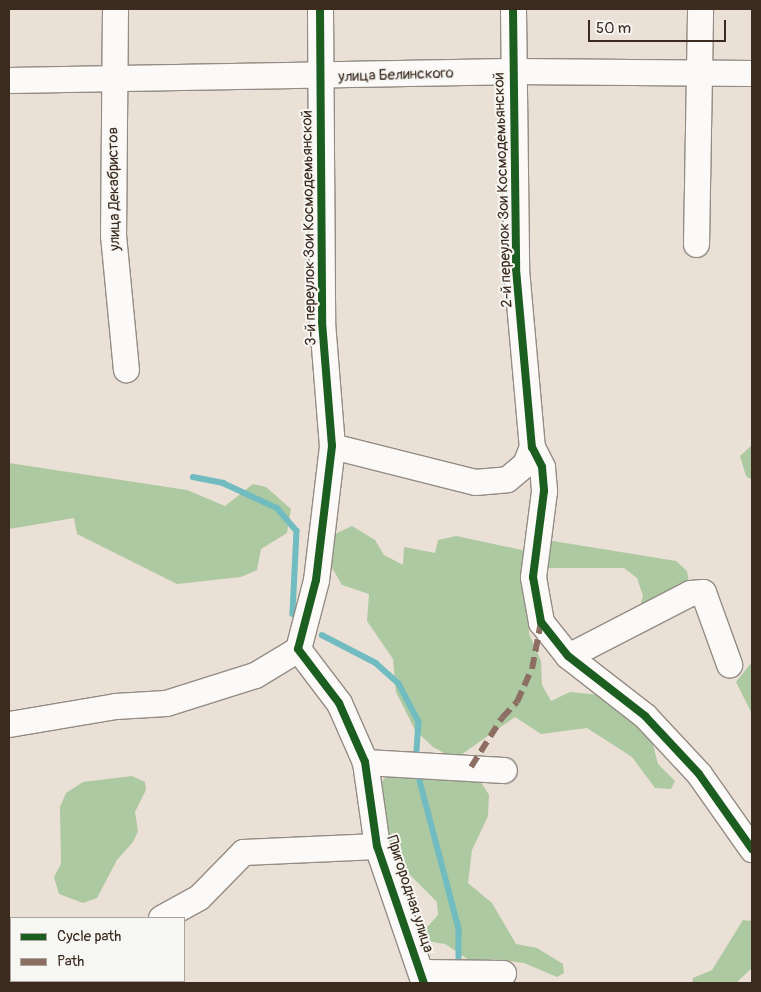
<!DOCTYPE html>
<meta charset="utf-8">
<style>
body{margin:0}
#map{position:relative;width:761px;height:992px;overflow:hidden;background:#ebe0d5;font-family:Pangolin,sans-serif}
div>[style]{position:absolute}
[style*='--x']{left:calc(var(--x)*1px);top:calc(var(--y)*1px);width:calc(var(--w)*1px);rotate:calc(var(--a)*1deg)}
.forest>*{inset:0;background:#acc9a1}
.stream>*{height:5.5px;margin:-2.75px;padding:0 2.75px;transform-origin:2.75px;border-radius:2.75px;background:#70bcc0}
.roads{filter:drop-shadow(1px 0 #948c84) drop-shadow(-1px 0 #948c84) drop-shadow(0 1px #948c84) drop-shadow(0 -1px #948c84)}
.minor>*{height:25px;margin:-12.5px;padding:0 12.5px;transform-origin:12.5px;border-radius:12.5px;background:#fcfaf9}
.quiet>*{height:6px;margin-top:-3px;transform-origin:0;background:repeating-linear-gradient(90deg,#8d6e63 0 12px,transparent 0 18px)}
.cycleway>*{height:8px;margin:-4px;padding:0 4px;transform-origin:4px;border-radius:4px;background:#1b5e20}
span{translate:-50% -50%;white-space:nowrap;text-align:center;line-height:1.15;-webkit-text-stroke:4px #f6f6f2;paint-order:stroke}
.street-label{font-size:15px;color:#3b2a1e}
.frame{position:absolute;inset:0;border:10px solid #3b2a1e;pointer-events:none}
.legend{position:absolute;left:10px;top:917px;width:175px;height:65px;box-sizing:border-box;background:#f6f6f2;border:1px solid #aba49d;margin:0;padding:6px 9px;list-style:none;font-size:15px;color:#3b2a1e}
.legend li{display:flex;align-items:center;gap:10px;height:25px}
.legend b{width:25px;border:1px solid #aba49d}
.scale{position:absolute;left:588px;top:20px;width:138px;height:22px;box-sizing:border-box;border:2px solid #3b2a1e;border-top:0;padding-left:6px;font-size:15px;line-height:18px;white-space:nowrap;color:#3b2a1e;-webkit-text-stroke:4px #f6f6f2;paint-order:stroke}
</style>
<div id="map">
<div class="forest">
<div style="clip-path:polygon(752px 445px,752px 480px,746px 476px,740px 456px)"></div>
<div style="clip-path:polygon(9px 463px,187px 490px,225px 506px,253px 484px,266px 487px,291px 509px,287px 533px,261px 549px,257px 570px,241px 577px,177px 584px,77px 534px,74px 518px,9px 529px)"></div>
<div style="clip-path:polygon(352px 526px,375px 540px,384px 555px,403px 565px,404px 547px,435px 553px,438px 540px,456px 536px,527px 551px,529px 634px,541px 661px,542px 685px,551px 701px,570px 692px,610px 696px,652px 741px,658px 764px,675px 781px,671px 789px,655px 788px,632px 757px,587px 728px,541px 734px,515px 717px,455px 759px,433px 747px,415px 730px,396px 692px,393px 659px,367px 621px,369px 594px,342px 585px,330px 564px,335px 534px)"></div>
<div style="clip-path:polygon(547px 540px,676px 561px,687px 571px,692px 599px,640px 606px,643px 596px,637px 578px,624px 568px,548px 568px,541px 552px)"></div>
<div style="clip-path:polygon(752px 662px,752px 714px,736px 682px)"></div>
<div style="clip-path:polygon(407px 772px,481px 782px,489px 795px,488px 816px,472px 850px,468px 883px,492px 903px,516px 944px,537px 948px,563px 964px,564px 973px,557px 977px,524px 963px,495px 959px,472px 962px,445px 944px,426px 941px,421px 934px,438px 915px,437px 902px,393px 858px,371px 798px,388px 773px)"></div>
<div style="clip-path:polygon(132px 776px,145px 782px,146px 790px,135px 812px,138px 831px,133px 842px,117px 860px,97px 898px,83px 903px,59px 894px,54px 877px,61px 864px,60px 807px,66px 793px,83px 782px)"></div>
<div style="clip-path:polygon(743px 920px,752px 921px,752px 968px,736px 983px,692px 983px,693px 978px,712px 970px)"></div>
</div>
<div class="stream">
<div style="--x:193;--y:477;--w:31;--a:11"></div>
<div style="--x:223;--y:483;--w:60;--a:24.8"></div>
<div style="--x:277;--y:508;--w:30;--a:49"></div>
<div style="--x:297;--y:531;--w:83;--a:92.8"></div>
<div style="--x:322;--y:635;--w:61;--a:27.4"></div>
<div style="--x:376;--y:663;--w:31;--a:42"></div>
<div style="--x:399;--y:684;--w:43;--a:62.2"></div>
<div style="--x:419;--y:722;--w:29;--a:94"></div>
<div style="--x:420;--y:781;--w:153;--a:75.2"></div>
<div style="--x:459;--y:929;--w:37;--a:90"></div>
</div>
<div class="roads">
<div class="minor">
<div style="--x:115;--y:9;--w:226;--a:90.5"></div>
<div style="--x:113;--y:235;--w:135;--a:84.5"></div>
<div style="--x:320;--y:9;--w:313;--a:89.6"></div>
<div style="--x:322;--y:322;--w:124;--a:85.4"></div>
<div style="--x:332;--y:446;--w:135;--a:96.8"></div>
<div style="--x:316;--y:580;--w:71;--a:104.6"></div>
<div style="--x:298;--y:649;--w:68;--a:52.8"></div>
<div style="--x:339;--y:703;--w:64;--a:66.2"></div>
<div style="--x:365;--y:762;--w:85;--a:81.9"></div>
<div style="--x:377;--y:846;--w:145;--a:71.1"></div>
<div style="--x:513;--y:9;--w:260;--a:89.3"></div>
<div style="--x:516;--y:269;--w:179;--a:84.9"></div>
<div style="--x:532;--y:447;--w:22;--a:63"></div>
<div style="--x:542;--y:467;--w:24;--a:85"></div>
<div style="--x:544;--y:491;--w:87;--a:97.3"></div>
<div style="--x:533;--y:577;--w:46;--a:79.9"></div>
<div style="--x:541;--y:622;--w:43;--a:51.5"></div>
<div style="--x:568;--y:656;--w:98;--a:37.9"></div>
<div style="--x:645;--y:716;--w:79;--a:47"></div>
<div style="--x:699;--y:774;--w:92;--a:54.8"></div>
<div style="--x:9;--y:80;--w:504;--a:-1.02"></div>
<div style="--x:513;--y:71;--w:239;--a:0.5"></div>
<div style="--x:696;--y:244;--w:235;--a:-89"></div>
<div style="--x:332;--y:446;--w:147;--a:14.1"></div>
<div style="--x:475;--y:482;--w:32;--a:-5"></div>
<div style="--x:507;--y:479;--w:23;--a:-40"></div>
<div style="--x:525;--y:464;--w:18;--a:-68"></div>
<div style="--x:568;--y:656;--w:137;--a:-27.3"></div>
<div style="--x:690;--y:593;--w:13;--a:-4"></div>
<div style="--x:703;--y:592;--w:77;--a:70.1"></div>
<div style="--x:9;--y:724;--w:108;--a:-9.6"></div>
<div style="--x:115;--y:706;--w:51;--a:-3.4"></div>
<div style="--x:166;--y:703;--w:93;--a:-17.5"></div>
<div style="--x:255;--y:675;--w:50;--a:-31.2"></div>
<div style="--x:365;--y:762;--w:139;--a:3.3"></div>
<div style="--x:161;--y:918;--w:43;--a:-28.9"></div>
<div style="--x:199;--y:897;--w:63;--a:-45.6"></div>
<div style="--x:243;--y:852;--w:134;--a:-2.6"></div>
<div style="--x:9;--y:933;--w:2;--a:27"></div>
<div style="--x:421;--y:972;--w:82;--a:0.7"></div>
<div style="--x:110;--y:983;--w:2;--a:-63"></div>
</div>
</div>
<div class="quiet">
<div style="--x:471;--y:767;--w:58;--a:-57.7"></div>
<div style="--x:502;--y:718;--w:22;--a:-47"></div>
<div style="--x:517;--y:702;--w:36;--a:-66"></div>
<div style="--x:532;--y:669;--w:48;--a:-79.2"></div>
</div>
<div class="cycleway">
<div style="--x:320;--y:9;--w:313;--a:89.6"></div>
<div style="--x:322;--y:322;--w:124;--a:85.4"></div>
<div style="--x:332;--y:446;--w:135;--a:96.8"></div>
<div style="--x:316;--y:580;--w:71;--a:104.6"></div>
<div style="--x:298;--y:649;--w:68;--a:52.8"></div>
<div style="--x:339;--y:703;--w:64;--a:66.2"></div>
<div style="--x:365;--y:762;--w:85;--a:81.9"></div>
<div style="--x:377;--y:846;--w:145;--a:71.1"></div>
<div style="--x:513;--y:9;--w:260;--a:89.3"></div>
<div style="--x:516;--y:269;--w:179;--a:84.9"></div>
<div style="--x:532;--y:447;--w:22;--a:63"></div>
<div style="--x:542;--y:467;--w:24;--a:85"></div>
<div style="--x:544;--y:491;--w:87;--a:97.3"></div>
<div style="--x:533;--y:577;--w:46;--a:79.9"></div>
<div style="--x:541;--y:622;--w:43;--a:51.5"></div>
<div style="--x:568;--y:656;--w:98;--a:37.9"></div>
<div style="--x:645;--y:716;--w:79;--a:47"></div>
<div style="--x:699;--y:774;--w:92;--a:54.8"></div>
</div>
<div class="street-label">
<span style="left:396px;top:75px;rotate:-2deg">улица Белинского</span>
<span style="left:114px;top:189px;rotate:-91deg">улица Декабристов</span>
<span style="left:503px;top:190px;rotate:-92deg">2-й переулок Зои Космодемьянской</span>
<span style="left:309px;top:228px;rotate:-91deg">3-й переулок Зои Космодемьянской</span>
<span style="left:410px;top:894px;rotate:72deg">Пригородная улица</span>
</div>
<div class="frame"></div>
<ul class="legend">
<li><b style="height:6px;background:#1b5e20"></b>Cycle path</li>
<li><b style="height:6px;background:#8d6e63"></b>Path</li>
</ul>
<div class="scale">50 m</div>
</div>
